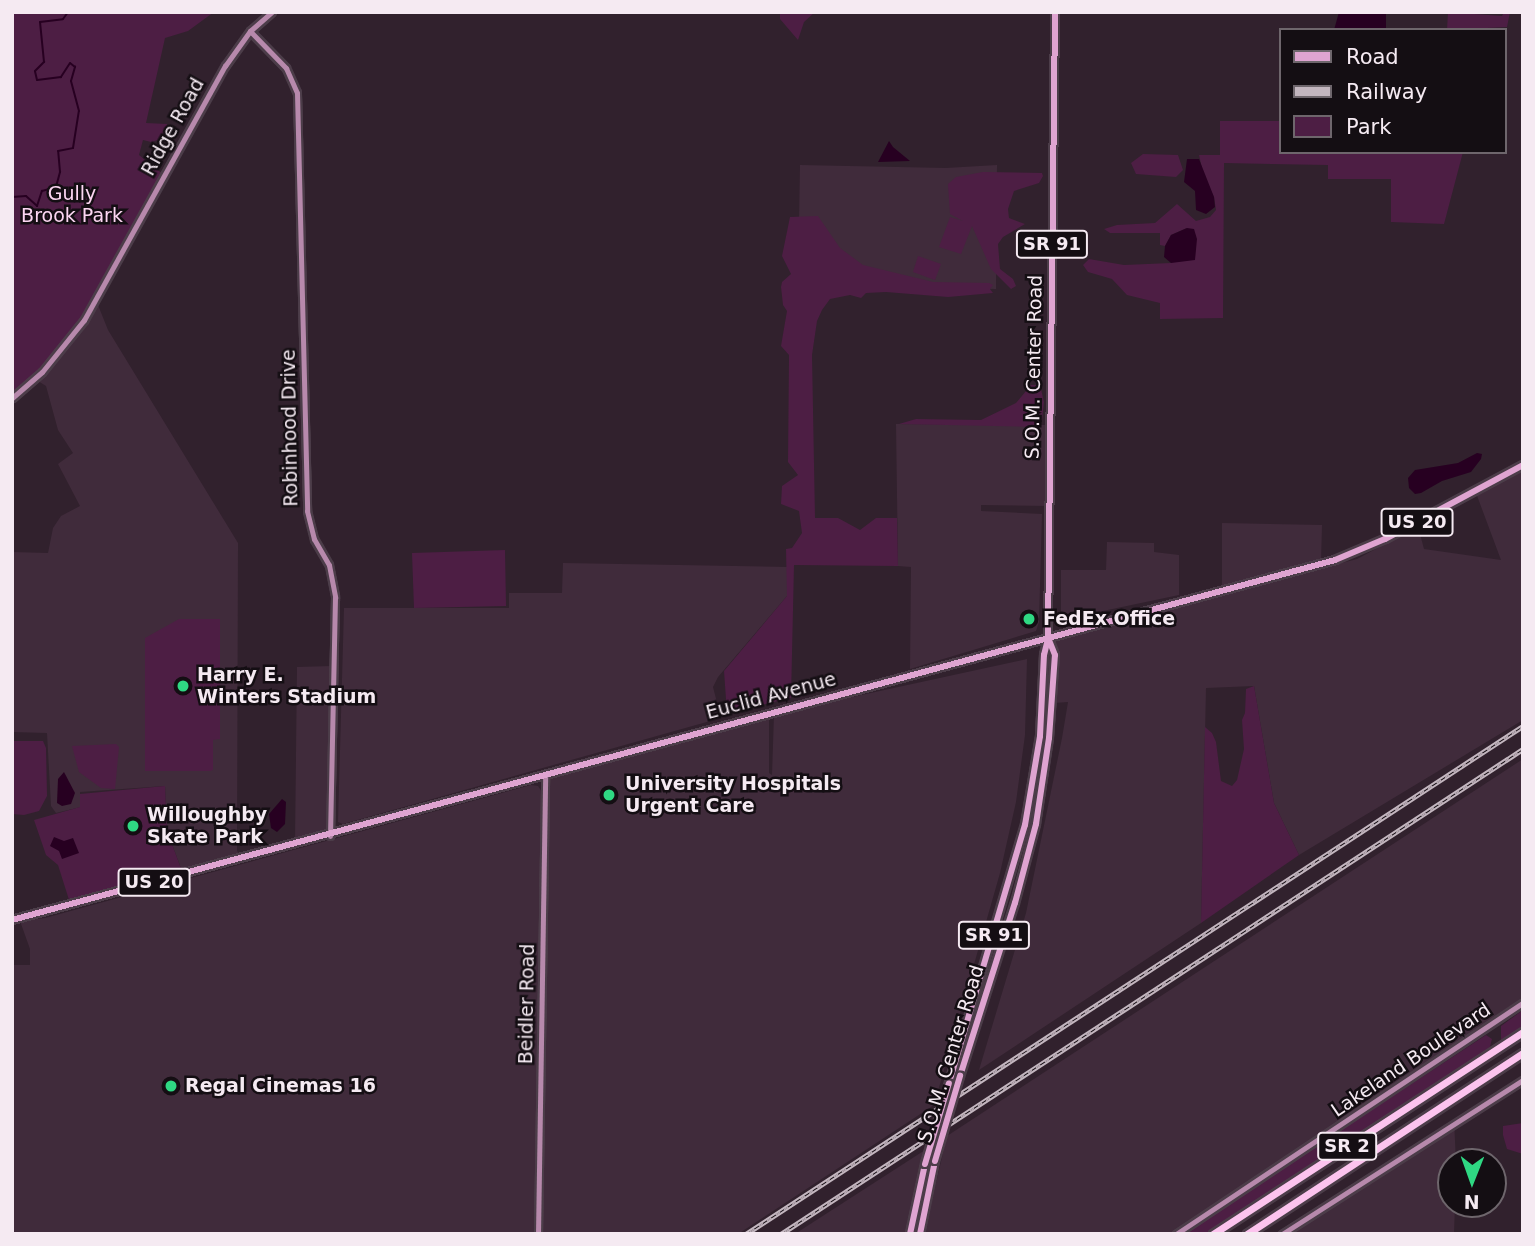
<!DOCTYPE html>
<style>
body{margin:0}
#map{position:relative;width:1535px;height:1246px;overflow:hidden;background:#31212d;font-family:"DejaVu Sans",sans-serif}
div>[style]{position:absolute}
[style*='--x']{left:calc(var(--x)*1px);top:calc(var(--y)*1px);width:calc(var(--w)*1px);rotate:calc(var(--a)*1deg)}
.built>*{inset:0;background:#402b3b}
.green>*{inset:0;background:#4d1e44}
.water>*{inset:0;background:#270021}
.stream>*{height:2px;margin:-1px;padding:0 1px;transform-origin:1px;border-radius:1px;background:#270021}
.roads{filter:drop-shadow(2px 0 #4c3d49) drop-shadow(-2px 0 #4c3d49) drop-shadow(0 2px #4c3d49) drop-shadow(0 -2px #4c3d49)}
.secondary>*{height:5px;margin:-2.5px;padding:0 2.5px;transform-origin:2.5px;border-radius:2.5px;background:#b789ac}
.primary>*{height:6px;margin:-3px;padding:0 3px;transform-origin:3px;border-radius:3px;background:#dfa4d1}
.highway>*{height:7px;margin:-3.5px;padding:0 3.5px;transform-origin:3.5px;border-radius:3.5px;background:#fcc3ee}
.rail>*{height:4.5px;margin-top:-2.25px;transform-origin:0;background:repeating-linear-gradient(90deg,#140e13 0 5px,#c3b6bf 0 10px);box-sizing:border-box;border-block:2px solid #c3b6bf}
.bridges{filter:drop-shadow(2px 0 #4c3d49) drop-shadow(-2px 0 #4c3d49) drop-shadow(0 2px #4c3d49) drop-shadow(0 -2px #4c3d49)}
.primary-bridge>*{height:6px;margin:-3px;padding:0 3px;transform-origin:3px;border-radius:3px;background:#dfa4d1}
.dots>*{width:19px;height:19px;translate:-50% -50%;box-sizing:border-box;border:4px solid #140e13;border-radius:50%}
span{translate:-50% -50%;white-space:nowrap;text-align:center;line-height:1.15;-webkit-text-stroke:5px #140e13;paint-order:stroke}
.shield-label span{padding:2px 5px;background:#140e13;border:2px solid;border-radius:5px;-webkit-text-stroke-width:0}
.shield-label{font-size:18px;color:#f5eaf2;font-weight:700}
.street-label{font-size:19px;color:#f5eaf2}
.park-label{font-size:19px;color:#fcd6f2}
.poi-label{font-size:19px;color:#f5eaf2;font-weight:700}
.left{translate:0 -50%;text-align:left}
.frame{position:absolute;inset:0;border:14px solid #f5eaf2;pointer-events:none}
.legend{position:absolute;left:1279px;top:28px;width:228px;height:126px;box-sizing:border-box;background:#140e13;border:2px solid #6e666c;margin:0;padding:9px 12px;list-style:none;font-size:21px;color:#f5eaf2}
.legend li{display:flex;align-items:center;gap:14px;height:35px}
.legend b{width:35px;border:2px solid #6e666c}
.north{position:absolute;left:1437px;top:1148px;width:70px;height:70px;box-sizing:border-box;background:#140e13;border:2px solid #6e666c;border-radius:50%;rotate:181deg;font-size:19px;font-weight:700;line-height:28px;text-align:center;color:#f5eaf2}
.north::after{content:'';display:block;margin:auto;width:24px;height:32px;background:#2fd883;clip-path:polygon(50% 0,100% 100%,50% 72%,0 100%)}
</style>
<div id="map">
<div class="built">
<div style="clip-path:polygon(800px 165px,946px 168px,997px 165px,996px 289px,798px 285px)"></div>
<div style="clip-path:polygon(98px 305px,108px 330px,238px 543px,237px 851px,240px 854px,182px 871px,167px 831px,165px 786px,80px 792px,81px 807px,56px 813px,51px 806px,47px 733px,12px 732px,12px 552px,48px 553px,53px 528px,61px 516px,80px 506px,58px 464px,73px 453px,58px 430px,46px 386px,38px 381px)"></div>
<div style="clip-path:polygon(896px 424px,1047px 425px,1047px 506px,981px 505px,981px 511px,1042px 514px,1039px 622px,1036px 631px,910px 669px,911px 567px,898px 566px)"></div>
<div style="clip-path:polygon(1523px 468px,1523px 720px,1299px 855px,1274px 803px,1254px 686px,1206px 688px,1201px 923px,979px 1070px,1026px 913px,1062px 738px,1068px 702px,1054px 703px,1056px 655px,1051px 639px,1357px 559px,1415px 528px,1419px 530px,1424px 549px,1501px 560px,1476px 493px)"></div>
<div style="clip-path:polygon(1222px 523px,1322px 525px,1321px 562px,1222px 588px)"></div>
<div style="clip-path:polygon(1107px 542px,1154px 543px,1154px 552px,1179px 555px,1179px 595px,1079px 616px,1061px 616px,1061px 570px,1106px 570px)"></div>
<div style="clip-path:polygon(563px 563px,788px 567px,787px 596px,718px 677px,713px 687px,721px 718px,343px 824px,338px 822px,344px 608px,509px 608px,509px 593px,562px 593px)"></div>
<div style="clip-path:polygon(1027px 659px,1025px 735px,1016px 802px,1000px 873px,934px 1105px,738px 1234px,542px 1234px,547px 777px,769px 715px,769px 773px,772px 775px,774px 714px)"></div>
<div style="clip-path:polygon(332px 666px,329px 835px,295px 843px,297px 667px)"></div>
<div style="clip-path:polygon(1523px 759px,1523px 998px,1458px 1045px,1171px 1234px,924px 1234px,947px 1136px)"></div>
<div style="clip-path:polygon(531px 785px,538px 786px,542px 792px,536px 1234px,12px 1234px,12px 958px,13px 965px,30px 965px,30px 949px,20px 921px,45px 918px)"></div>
<div style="clip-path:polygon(1454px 1120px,1456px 1162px,1451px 1162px,1451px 1204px,1455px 1204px,1454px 1234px,1274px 1234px)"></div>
<div style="clip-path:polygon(925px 1150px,906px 1234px,795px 1234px,801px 1230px)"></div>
</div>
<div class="green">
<div style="clip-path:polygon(12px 12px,214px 12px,188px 31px,165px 38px,146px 123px,167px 124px,168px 137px,151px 142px,143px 140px,139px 155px,164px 175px,112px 273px,64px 348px,12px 398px)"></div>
<div style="clip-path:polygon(780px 12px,815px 12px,804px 22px,798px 40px,780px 19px)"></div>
<div style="clip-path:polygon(1448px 12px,1502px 16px,1504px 12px,1510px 12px,1507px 27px,1447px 30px)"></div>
<div style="clip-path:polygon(1220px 121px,1281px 121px,1281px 152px,1463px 152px,1444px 224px,1391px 222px,1391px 179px,1328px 179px,1328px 165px,1224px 163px,1223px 318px,1160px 319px,1160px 303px,1127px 295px,1112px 279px,1088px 272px,1083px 265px,1089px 259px,1124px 265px,1171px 263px,1187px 228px,1171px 235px,1165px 246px,1160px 245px,1160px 233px,1110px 233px,1104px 229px,1117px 225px,1155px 223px,1177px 204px,1196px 221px,1210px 217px,1216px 210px,1214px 197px,1204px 177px,1199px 155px,1220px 155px)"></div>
<div style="clip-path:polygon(1143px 154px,1178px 155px,1183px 170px,1176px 177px,1136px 174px,1131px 163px)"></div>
<div style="clip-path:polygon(983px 172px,1042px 173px,1043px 176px,1039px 183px,1014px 191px,1008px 209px,1009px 218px,1025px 224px,1003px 237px,998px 244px,1000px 269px,1013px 279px,1016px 286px,1011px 289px,991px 269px,972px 226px,961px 254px,939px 247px,950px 217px,963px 221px,950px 214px,948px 184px,956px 177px)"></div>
<div style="clip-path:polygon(818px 216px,840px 248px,863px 265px,933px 282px,989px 283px,993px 285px,990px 289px,993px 293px,948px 297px,886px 292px,866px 293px,861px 298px,850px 295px,830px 299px,822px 310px,817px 321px,812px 355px,815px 518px,838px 518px,860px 530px,876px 518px,897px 518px,898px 566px,794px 565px,791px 698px,727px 713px,724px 671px,787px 596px,786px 549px,792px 548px,802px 533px,799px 511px,781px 504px,782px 486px,798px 475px,788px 462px,789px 355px,781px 346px,787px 311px,783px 305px,781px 287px,782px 282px,791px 274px,782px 256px,790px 217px)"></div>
<div style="clip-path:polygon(918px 256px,941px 264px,935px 280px,913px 272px)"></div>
<div style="clip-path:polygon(1031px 385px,1040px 385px,1044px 402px,1042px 420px,1036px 427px,899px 424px,916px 419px,981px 420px,1016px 403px)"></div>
<div style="clip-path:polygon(505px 550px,506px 606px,414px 608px,412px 553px)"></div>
<div style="clip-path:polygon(179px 619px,220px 619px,220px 739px,213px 740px,213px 770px,210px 771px,145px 771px,145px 638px)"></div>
<div style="clip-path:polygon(1254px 686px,1274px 803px,1299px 855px,1201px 923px,1205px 727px,1212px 733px,1216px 742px,1221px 781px,1232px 786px,1237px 780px,1244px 749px,1242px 720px,1245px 713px,1246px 689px)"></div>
<div style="clip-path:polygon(12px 741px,43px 741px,46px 748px,47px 796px,39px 811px,24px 815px,12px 814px)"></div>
<div style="clip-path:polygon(116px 744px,119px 747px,115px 789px,101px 788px,79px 772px,72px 746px)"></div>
<div style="clip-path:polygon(165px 786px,167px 831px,182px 871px,70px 903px,58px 865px,46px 855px,34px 820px,80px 807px,80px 794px)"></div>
<div style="clip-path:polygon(1523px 1010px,1523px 1028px,1501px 1043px,1501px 1026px)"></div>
<div style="clip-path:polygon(1486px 1035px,1492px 1039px,1489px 1050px,1216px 1229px,1208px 1234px,1183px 1234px)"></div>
<div style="clip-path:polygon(1523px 1123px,1523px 1154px,1507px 1149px,1503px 1135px,1503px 1126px)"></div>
</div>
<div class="water">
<div style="clip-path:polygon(1339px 12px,1386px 12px,1386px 30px,1334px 30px)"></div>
<div style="clip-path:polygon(889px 141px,893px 147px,910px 161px,878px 162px)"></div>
<div style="clip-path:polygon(1187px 159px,1199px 159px,1214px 197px,1215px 207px,1206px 214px,1196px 210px,1195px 191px,1184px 182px)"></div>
<div style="clip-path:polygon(1187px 228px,1194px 229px,1197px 239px,1195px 260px,1171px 263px,1164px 257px,1165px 246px,1171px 235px)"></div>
<div style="clip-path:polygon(1477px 453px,1482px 454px,1481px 459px,1471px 472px,1442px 481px,1421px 493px,1415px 494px,1409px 488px,1408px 478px,1415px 470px,1458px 463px)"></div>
<div style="clip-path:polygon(64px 772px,75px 793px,71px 804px,62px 806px,57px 803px,58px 779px)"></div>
<div style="clip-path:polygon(282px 799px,286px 802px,285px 824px,277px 832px,271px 828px,269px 814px)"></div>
<div style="clip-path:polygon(54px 837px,64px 841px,73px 838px,79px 853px,62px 859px,59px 851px,50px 846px)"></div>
</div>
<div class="stream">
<div style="--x:12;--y:197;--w:14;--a:-4"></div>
<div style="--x:26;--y:196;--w:15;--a:42"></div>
<div style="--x:37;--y:206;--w:16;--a:-72"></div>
<div style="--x:42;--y:191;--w:15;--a:-16"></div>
<div style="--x:56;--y:187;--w:16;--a:-75"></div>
<div style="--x:60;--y:172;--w:21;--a:-95"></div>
<div style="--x:58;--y:151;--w:15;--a:-11"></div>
<div style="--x:73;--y:148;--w:37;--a:-81"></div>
<div style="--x:79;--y:111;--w:31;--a:-105"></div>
<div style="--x:71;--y:81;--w:15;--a:-74"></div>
<div style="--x:75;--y:67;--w:6;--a:-141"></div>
<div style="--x:70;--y:63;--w:17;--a:123"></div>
<div style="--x:61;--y:77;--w:24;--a:173"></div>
<div style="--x:37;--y:80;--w:9;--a:-103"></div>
<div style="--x:35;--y:71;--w:13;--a:-45"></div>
<div style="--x:44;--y:62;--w:40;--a:-95.7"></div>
<div style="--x:40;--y:22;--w:23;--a:-7"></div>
<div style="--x:63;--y:19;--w:9;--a:-54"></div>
</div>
<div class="roads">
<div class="secondary">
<div style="--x:250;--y:31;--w:52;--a:45.8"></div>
<div style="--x:286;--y:68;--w:27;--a:66"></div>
<div style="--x:297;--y:93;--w:418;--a:88.6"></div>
<div style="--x:307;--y:511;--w:29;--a:76"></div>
<div style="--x:314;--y:539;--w:30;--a:60"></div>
<div style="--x:329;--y:565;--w:33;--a:79"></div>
<div style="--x:335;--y:597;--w:239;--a:91.2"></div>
<div style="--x:12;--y:398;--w:40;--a:-41"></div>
<div style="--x:42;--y:372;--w:67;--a:-51.1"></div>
<div style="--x:84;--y:320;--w:291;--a:-61"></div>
<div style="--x:225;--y:66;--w:43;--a:-54.5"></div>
<div style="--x:250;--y:31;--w:29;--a:-41"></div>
<div style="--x:538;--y:1234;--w:459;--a:-89.1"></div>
<div style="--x:1176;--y:1234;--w:417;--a:-33.7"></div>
<div style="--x:1282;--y:1234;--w:286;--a:-32.6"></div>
</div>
<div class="primary">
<div style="--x:12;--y:920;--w:1371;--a:-15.22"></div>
<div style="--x:1335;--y:560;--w:54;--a:-22.8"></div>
<div style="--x:1385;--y:539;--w:157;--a:-28.2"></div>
<div style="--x:960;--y:1076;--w:182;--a:-72.4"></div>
<div style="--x:1015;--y:903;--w:82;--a:-75.1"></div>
<div style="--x:1036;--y:824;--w:87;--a:-81.4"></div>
<div style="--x:1049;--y:738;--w:83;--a:-85.9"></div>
<div style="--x:1055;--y:655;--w:16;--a:-112"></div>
<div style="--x:949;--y:1083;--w:269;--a:-73.6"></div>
<div style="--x:1025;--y:825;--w:90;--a:-80.4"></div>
<div style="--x:1040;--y:736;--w:81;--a:-87.2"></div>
<div style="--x:1044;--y:655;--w:16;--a:-76"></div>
<div style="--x:1048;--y:639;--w:627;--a:-89.36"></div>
<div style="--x:910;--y:1234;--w:72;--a:-77.9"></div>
<div style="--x:920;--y:1234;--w:75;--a:-78.4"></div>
</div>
<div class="highway">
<div style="--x:1213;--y:1234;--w:370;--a:-33.1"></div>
<div style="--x:1247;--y:1234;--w:330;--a:-33.3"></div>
</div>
</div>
<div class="rail">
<div style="--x:746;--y:1234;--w:928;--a:-33.18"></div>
<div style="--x:781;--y:1234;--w:886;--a:-33.17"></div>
</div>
<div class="bridges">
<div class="primary-bridge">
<div style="--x:935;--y:1161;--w:89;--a:-73.6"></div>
<div style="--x:925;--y:1164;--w:84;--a:-73.5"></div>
</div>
</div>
<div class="dots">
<div style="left:1029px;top:619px;background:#2fd883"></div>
<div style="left:183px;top:686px;background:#2fd883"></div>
<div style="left:609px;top:795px;background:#2fd883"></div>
<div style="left:133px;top:826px;background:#2fd883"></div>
<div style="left:171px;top:1086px;background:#2fd883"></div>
</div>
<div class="shield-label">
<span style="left:1052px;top:244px">SR 91</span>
<span style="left:1417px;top:522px">US 20</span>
<span style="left:154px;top:882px">US 20</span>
<span style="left:994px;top:935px">SR 91</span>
<span style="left:1347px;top:1146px">SR 2</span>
</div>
<div class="street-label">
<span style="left:173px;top:127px;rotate:-61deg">Ridge Road</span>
<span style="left:1034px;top:367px;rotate:-89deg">S.O.M. Center Road</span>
<span style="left:290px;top:428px;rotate:-91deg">Robinhood Drive</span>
<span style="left:771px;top:696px;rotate:-15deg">Euclid Avenue</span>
<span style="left:527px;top:1004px;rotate:-89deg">Beidler Road</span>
<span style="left:951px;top:1054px;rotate:-73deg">S.O.M. Center Road</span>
<span style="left:1411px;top:1060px;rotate:-34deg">Lakeland Boulevard</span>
</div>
<div class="park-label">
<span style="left:72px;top:205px">Gully<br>Brook Park</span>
</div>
<div class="poi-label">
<span class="left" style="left:1043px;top:619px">FedEx Office</span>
<span class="left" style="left:197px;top:686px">Harry E.<br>Winters Stadium</span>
<span class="left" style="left:625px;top:795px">University Hospitals<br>Urgent Care</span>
<span class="left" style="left:147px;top:826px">Willoughby<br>Skate Park</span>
<span class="left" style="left:185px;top:1086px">Regal Cinemas 16</span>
</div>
<div class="frame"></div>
<ul class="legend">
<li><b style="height:9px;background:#dfa4d1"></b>Road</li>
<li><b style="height:9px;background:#c3b6bf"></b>Railway</li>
<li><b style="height:19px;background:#4d1e44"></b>Park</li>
</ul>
<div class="north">N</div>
</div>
